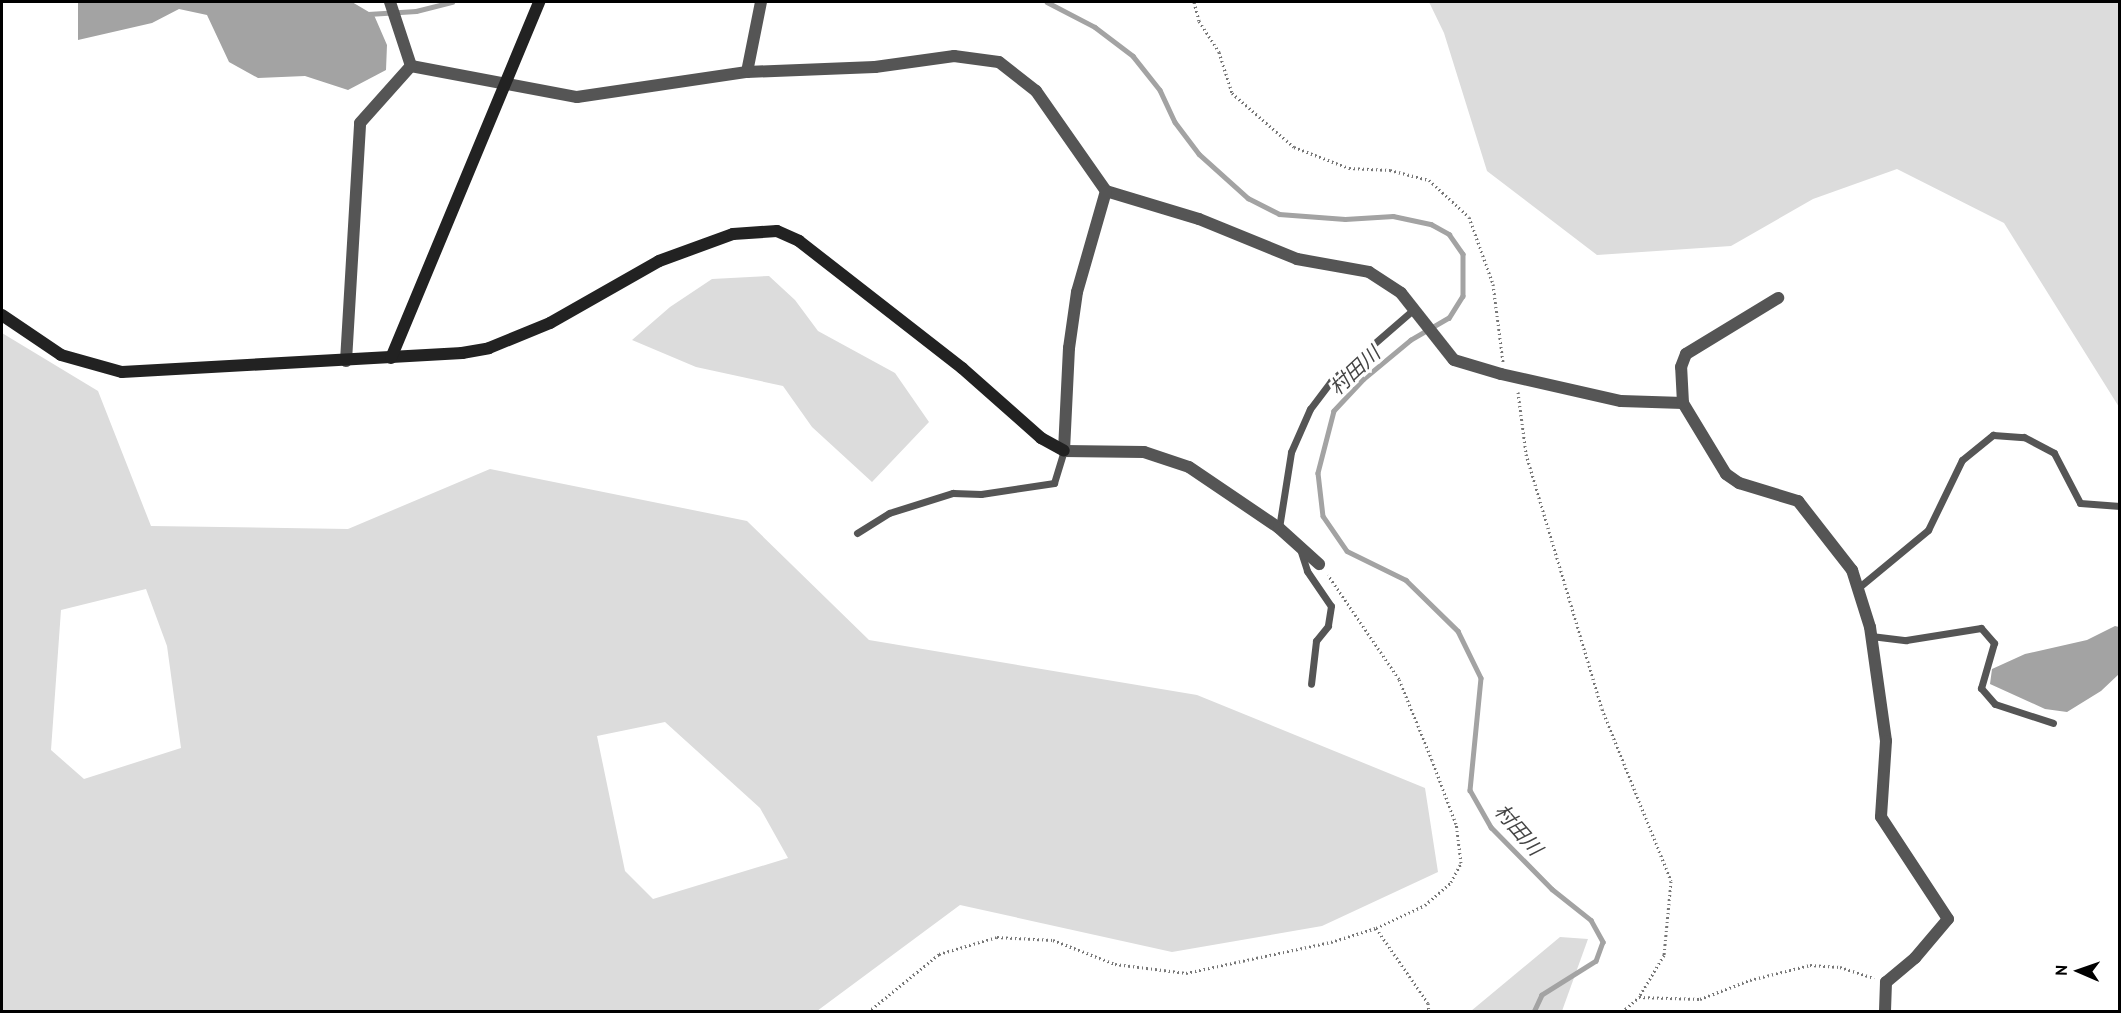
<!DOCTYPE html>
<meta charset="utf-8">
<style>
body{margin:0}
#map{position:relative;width:2121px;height:1013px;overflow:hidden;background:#fff;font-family:"PT Sans","Noto Sans JP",sans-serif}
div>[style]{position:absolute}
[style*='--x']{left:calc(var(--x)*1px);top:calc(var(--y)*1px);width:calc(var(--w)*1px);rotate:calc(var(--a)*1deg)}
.green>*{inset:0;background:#dcdcdc}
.water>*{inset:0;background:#a3a3a3}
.stream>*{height:4.5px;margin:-2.25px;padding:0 2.25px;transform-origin:2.25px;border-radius:2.25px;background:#a3a3a3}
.path>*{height:3px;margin-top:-1.5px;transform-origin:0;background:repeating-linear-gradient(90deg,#777 0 1.5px,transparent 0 4.5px)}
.lane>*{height:7px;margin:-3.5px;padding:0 3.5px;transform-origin:3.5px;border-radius:3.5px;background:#555}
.street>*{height:12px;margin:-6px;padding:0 6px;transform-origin:6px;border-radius:6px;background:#555}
.secondary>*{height:12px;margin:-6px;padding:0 6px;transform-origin:6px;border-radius:6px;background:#222}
span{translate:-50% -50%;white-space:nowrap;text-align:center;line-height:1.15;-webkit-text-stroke:6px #fff;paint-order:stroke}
.water-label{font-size:20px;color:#444;font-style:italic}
.frame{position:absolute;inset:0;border:3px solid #000;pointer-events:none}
.north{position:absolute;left:2049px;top:941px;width:60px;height:60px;-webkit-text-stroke:4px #fff;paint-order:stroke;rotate:272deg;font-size:16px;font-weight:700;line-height:24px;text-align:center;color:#000}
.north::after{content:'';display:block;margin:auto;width:21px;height:27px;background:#000;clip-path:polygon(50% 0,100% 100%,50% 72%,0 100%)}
</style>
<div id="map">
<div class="green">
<div style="clip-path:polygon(1429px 2px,2119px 2px,2119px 407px,2004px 223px,1897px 169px,1813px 199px,1731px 246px,1597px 255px,1487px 171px,1444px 33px)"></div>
<div style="clip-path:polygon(769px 276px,795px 300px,818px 331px,895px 373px,929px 422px,872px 482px,812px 427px,783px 386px,696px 367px,632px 340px,670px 307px,712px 279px)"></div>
<div style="clip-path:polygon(evenodd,2px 333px,98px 391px,151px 526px,348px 529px,490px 469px,747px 521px,869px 640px,1197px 695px,1425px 788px,1438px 872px,1322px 926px,1172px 952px,960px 905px,817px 1011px,2px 1011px,2px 333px,146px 589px,167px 646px,181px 748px,84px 779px,51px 750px,61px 610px,146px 589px,2px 333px,665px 722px,760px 808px,788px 858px,653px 899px,625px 871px,597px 736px,665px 722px)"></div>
<div style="clip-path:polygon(1560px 937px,1588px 939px,1562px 1011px,1471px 1011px)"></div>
</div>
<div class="water">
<div style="clip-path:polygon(78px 2px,352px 2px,374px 15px,387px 45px,386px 70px,348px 90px,305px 76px,258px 78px,229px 62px,207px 15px,179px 9px,152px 23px,78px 40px)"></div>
<div style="clip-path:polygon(2115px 626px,2119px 627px,2119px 674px,2101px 691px,2067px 712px,2045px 709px,1990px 684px,1992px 669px,2025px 654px,2087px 640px)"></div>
</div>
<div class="stream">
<div style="--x:1047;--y:2;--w:54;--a:27.5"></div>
<div style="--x:1095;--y:27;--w:48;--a:37.3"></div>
<div style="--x:1133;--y:56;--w:43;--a:51.5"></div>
<div style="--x:1160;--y:90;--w:35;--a:65"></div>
<div style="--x:1175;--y:122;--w:40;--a:53"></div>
<div style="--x:1199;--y:154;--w:66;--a:41.9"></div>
<div style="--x:1248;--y:198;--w:35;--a:27"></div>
<div style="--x:1279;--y:214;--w:66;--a:4.3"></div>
<div style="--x:1345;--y:219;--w:48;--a:-3.6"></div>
<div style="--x:1393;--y:216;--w:39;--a:12"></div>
<div style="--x:1431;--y:224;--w:21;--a:29"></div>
<div style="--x:1449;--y:234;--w:24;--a:55"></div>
<div style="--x:1463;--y:254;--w:42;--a:90"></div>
<div style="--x:1463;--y:296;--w:26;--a:122"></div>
<div style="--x:1449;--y:318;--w:44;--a:149.9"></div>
<div style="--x:1411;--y:340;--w:61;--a:140.3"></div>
<div style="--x:1364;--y:379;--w:44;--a:133.2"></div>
<div style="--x:1334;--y:411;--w:64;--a:104.5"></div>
<div style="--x:1318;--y:473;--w:43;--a:83.4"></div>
<div style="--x:1323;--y:516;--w:42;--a:55.6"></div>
<div style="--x:1347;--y:551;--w:66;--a:26.2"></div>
<div style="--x:1406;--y:580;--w:73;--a:44.4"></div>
<div style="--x:1458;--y:631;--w:52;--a:63.9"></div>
<div style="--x:1481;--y:678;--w:113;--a:95.6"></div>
<div style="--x:1470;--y:790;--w:43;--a:60.4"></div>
<div style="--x:1491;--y:827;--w:87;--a:45.5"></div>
<div style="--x:1552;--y:889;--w:50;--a:38.5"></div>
<div style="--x:1591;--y:920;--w:25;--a:61"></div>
<div style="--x:1603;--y:942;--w:20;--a:110"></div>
<div style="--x:1596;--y:961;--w:64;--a:147.8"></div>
<div style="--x:1542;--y:995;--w:19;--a:115"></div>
<div style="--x:368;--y:14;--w:48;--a:-3.6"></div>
<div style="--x:416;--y:11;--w:37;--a:-14"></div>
</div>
<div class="path">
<div style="--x:1194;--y:2;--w:20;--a:75"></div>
<div style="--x:1199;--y:21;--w:37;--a:57"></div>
<div style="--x:1219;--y:52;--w:43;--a:72.4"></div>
<div style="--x:1232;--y:93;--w:82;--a:41.1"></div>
<div style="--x:1294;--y:147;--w:59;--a:20.9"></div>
<div style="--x:1349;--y:168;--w:41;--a:2.8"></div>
<div style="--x:1390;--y:170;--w:40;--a:14.4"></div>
<div style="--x:1429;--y:180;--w:54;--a:42.8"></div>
<div style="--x:1469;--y:217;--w:71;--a:70.3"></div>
<div style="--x:1493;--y:284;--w:79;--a:82.7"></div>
<div style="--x:1518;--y:392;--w:63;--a:82.6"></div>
<div style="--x:1526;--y:454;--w:266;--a:73.4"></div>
<div style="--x:1602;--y:709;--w:185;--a:68.1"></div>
<div style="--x:1671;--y:881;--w:74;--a:95.4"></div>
<div style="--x:1664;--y:955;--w:49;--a:120.8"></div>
<div style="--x:1376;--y:928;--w:91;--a:55.3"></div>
<div style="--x:1428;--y:1003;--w:9;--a:84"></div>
<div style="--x:868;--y:1012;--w:92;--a:-39.2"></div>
<div style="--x:939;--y:954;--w:60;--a:-16.3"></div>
<div style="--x:997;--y:937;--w:56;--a:3.1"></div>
<div style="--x:1053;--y:940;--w:66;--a:21.2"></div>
<div style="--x:1115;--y:964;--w:72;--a:7.2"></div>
<div style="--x:1186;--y:973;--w:148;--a:-12.1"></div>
<div style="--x:1331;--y:942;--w:47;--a:-17.3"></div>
<div style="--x:1376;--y:928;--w:54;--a:-25.1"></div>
<div style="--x:1425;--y:905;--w:35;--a:-41"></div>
<div style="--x:1451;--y:882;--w:21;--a:-62"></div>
<div style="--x:1461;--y:863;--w:39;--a:-97"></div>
<div style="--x:1456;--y:824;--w:68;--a:-110.6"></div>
<div style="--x:1432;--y:760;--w:87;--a:-112.2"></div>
<div style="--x:1399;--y:679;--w:126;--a:-124.3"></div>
<div style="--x:1622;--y:1012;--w:23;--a:-41"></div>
<div style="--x:1639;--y:997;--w:61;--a:1.9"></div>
<div style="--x:1700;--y:999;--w:53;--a:-20.8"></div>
<div style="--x:1750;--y:980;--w:62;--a:-14"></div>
<div style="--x:1810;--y:965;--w:30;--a:4"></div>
<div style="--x:1840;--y:967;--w:36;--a:18"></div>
</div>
<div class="lane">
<div style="--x:1279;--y:528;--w:77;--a:-81"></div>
<div style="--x:1291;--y:452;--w:47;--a:-66.2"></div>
<div style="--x:1310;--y:409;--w:35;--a:-53"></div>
<div style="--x:1331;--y:381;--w:110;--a:-40.9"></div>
<div style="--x:857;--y:533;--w:38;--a:-32"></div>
<div style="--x:889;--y:513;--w:67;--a:-17.4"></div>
<div style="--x:953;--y:493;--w:28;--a:2"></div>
<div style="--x:981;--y:494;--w:74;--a:-8.6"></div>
<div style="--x:1054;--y:483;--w:34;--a:-73"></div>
<div style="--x:1301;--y:552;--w:20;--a:72"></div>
<div style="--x:1307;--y:571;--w:42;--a:55.6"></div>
<div style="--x:1331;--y:606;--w:20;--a:99"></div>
<div style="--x:1328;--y:626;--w:19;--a:129"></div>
<div style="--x:1316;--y:641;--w:43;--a:96.6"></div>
<div style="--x:1858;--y:588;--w:91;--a:-39.6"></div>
<div style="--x:1928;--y:530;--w:78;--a:-64.1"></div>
<div style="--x:1962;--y:460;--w:40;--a:-39"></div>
<div style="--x:1993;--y:435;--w:31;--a:4"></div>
<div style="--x:2024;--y:437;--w:34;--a:28"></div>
<div style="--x:2054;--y:453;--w:56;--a:62.5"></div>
<div style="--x:2080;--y:503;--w:40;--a:4.3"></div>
<div style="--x:1871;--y:636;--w:35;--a:7"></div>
<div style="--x:1906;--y:640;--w:76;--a:-9.1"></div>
<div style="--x:1981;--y:628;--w:20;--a:49"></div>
<div style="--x:1994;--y:643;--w:47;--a:106.1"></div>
<div style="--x:1981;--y:688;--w:21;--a:49"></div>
<div style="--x:1995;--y:704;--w:61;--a:18.1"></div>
</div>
<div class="street">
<div style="--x:390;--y:2;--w:67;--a:71.8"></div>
<div style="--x:411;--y:66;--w:169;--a:10.6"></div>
<div style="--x:577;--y:97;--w:172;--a:-8.4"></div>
<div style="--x:747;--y:72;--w:128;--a:-2.2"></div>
<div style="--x:875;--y:67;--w:80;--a:-7.9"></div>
<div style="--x:954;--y:56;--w:45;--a:7.6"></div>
<div style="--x:999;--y:62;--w:47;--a:38.1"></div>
<div style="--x:1036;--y:91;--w:122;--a:55"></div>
<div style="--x:1106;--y:191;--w:97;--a:16.8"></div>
<div style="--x:1199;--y:219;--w:106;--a:22.2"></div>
<div style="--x:1297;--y:259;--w:73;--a:10.2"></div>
<div style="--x:1369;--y:272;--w:38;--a:33"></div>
<div style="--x:1401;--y:293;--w:85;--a:51.7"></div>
<div style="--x:1454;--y:360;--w:49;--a:16.6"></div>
<div style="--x:1501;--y:374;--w:123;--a:12.7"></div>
<div style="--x:1621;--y:401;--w:62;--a:1.8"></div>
<div style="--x:1683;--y:403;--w:83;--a:58.8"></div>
<div style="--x:1726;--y:474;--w:16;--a:35"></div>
<div style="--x:1739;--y:483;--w:62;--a:17"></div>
<div style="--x:1798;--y:501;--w:88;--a:52"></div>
<div style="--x:1852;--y:570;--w:60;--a:72.5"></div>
<div style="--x:1870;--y:627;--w:115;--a:82"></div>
<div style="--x:1886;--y:741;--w:76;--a:93.8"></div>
<div style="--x:1881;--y:817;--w:122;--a:56.7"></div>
<div style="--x:1948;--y:919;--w:51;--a:130.2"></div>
<div style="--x:1915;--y:958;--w:38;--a:140"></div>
<div style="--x:1886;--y:982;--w:30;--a:92"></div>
<div style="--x:747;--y:72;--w:71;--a:-78.7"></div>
<div style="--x:1106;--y:191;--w:105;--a:106"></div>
<div style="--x:1077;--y:292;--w:57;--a:98.1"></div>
<div style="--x:1069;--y:348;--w:103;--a:92.8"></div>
<div style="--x:1064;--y:451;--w:80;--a:0.7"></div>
<div style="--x:1144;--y:452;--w:47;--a:18.4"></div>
<div style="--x:1189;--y:467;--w:109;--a:34.1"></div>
<div style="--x:1279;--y:528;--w:54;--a:42"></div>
<div style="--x:346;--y:361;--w:238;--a:-86.6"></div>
<div style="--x:360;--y:123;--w:76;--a:-48.2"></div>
<div style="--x:1683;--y:403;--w:36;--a:-93"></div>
<div style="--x:1681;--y:367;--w:14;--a:-69"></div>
<div style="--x:1686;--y:354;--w:108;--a:-31.3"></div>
</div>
<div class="secondary">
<div style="--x:2;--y:315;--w:71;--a:34.1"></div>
<div style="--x:61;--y:355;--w:63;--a:15.6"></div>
<div style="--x:122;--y:372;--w:341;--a:-3.2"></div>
<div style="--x:462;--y:353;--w:27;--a:-10"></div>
<div style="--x:489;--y:348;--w:66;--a:-22.3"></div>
<div style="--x:550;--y:323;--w:125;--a:-29.6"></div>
<div style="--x:659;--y:261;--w:79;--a:-20"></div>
<div style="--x:733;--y:234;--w:44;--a:-3.9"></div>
<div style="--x:777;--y:231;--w:24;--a:24"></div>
<div style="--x:799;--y:241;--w:207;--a:37.9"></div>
<div style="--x:962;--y:368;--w:106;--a:41.5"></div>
<div style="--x:1041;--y:438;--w:26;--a:29"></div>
<div style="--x:391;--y:358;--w:386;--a:-67.4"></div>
</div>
<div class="water-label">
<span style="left:1355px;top:371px;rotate:-43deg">村田川</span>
<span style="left:1518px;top:830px;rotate:49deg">村田川</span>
</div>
<div class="frame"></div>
<div class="north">N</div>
</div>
